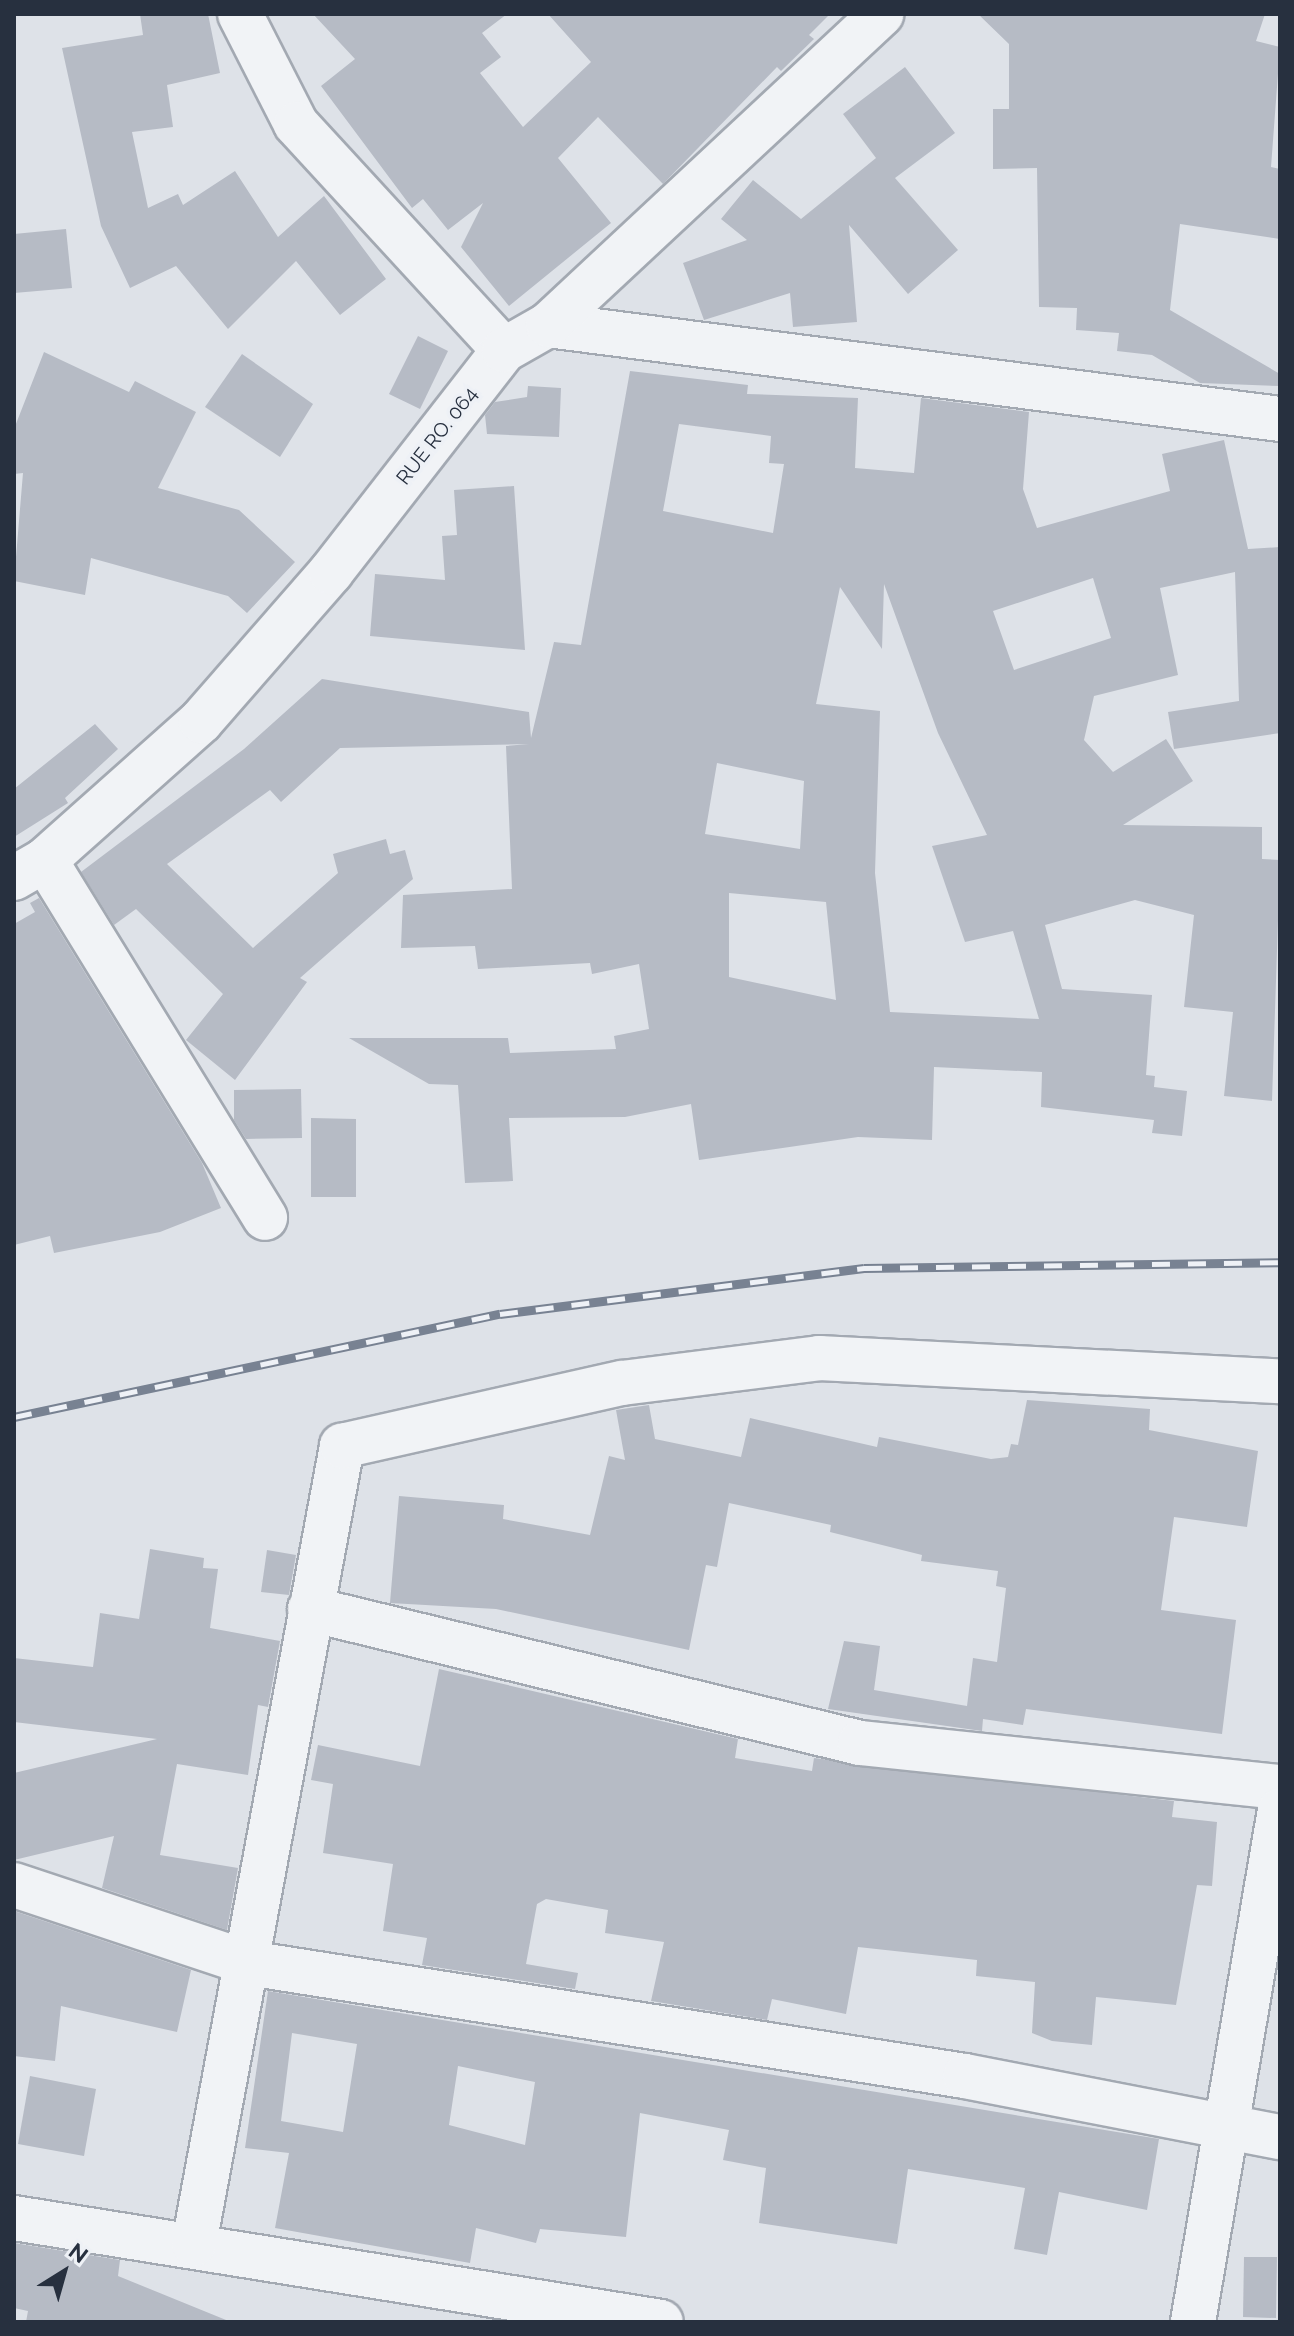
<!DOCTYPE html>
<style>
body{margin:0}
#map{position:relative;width:1294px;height:2336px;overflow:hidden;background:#dee2e8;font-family:Raleway,sans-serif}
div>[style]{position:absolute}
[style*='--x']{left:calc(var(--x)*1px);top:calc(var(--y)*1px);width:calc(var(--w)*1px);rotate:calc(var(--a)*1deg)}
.building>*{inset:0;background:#b6bbc5}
.roads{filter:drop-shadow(2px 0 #a3a9b2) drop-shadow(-2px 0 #a3a9b2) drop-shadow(0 2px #a3a9b2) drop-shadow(0 -2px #a3a9b2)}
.minor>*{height:44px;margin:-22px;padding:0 22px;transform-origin:22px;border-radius:22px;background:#f1f3f6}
.rail>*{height:9px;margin-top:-4.5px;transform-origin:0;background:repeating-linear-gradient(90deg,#eef1f6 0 18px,#788292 0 36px);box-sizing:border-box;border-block:2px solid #788292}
span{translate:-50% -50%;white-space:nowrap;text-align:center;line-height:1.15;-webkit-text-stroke:7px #eef1f6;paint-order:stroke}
.street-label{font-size:20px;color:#27303f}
.frame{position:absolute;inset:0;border:16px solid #27303f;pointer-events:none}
.north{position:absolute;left:24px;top:2232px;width:80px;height:80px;-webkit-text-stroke:6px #eef1f6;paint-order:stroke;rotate:37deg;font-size:22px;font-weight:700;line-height:32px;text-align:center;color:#27303f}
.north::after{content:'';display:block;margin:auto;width:28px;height:36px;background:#27303f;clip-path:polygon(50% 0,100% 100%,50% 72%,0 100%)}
</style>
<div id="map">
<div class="building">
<div style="clip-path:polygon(140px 14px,208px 14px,220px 73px,167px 85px,173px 127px,132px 132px,148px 208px,178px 194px,183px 205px,235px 171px,278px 237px,324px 196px,386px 279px,340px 315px,296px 261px,228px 329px,176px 266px,130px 288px,101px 226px,62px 48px,143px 35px)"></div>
<div style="clip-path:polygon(313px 14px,507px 14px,482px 33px,501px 57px,480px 73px,523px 127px,591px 62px,548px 14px,830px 14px,809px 35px,814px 39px,781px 71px,777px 67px,663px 184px,598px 117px,558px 158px,611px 223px,509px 306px,461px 247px,483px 203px,448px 230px,423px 199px,412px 208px,321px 86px,355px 59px)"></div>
<div style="clip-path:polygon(978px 14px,1265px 14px,1256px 41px,1280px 47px,1271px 167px,1280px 169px,1280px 239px,1180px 224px,1170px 310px,1280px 374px,1280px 386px,1200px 383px,1152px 355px,1117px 351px,1119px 333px,1076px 330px,1077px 308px,1039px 307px,1037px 168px,993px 169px,993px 109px,1009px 109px,1009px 44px)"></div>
<div style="clip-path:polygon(905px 67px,955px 133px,895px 178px,958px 250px,908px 294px,849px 225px,857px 322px,793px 327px,790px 293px,704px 320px,683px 263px,747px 240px,721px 219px,753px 180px,801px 219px,876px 158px,843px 114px)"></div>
<div style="clip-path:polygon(66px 229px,72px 288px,14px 293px,14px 234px)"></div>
<div style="clip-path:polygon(418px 336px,448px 351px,420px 409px,389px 394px)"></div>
<div style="clip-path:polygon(44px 352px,129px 392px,135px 381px,196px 412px,158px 488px,239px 510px,295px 562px,247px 613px,228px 596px,91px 558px,85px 595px,14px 581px,23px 473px,14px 474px,14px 429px)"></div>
<div style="clip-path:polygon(242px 354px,313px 404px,280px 457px,205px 407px)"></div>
<div style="clip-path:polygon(evenodd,630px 371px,748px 385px,747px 394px,858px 398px,855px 468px,914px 473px,921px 398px,1029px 412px,1023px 489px,1037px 528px,1170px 491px,1162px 454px,1224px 440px,1248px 549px,1280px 547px,1280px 733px,1174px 749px,1168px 712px,1239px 701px,1235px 572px,1160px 588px,1178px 675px,1094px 696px,1084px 740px,1113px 772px,1166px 739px,1193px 781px,1123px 825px,1262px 827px,1262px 859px,1280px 860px,1272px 1101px,1224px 1096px,1233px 1012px,1184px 1007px,1194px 915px,1135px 900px,1045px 925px,1062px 989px,1152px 995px,1146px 1075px,1155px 1076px,1154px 1087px,1187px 1091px,1182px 1136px,1152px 1133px,1154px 1120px,1041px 1107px,1042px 1072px,934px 1067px,932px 1140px,858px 1137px,699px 1160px,691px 1104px,625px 1117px,509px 1118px,513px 1181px,465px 1183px,458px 1085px,429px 1084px,349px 1038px,508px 1038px,510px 1053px,616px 1049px,614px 1036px,649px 1029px,639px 964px,592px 974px,590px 963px,478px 969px,475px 946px,401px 948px,403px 895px,512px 889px,506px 746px,529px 744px,340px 748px,281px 802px,270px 790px,167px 864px,253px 948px,338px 873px,333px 854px,386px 839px,390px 854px,405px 850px,413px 879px,300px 978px,307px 982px,235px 1080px,186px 1040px,223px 994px,136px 909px,114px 925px,81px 872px,244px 749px,322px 679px,529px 712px,531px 738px,554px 642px,581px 645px,630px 371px,679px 424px,771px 436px,769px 463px,784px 464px,773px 533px,663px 511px,679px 424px,630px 371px,1093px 578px,1111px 638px,1014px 670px,993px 611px,1093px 578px,630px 371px,884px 584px,938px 733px,987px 835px,932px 846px,965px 942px,1013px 931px,1039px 1019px,890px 1012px,875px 873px,880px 711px,816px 704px,840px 587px,882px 649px,884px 584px,630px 371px,717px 763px,804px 781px,800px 849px,705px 834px,717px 763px,630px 371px,729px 893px,826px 902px,836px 1000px,729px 977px,729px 893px)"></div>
<div style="clip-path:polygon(528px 386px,561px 388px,559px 437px,487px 434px,485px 415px,495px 402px,527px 397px)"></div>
<div style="clip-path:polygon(514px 486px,525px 650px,370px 636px,375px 574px,445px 580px,442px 536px,457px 535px,454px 490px)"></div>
<div style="clip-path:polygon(95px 724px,118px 749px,65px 798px,68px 803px,14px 837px,14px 789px)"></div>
<div style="clip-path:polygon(39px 898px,202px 1163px,221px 1208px,160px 1232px,54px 1253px,50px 1236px,14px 1245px,14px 924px,35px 912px,30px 903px)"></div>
<div style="clip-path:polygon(301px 1089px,302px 1138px,246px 1139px,234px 1120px,234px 1090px)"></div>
<div style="clip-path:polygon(311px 1118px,356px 1119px,356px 1197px,311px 1197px)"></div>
<div style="clip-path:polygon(1027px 1400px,1150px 1409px,1149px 1430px,1258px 1451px,1247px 1527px,1174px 1517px,1161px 1610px,1236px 1620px,1222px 1734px,1026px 1709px,1023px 1725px,983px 1719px,982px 1731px,828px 1709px,844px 1641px,880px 1646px,874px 1690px,967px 1706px,973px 1658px,997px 1662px,1006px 1588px,996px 1586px,998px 1571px,921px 1561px,922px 1555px,830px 1532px,831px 1525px,729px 1503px,717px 1567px,706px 1565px,689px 1650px,496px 1609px,390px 1603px,399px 1496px,504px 1505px,503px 1519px,590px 1535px,609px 1456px,625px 1460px,616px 1410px,649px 1405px,655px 1439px,741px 1457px,750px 1418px,877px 1447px,879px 1437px,991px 1459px,1008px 1457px,1011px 1444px,1018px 1445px)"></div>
<div style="clip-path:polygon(150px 1549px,204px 1558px,203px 1568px,218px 1569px,210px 1628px,280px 1641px,268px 1707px,258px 1705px,248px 1775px,177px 1764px,160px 1855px,238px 1868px,227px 1930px,102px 1888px,114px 1836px,14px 1860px,14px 1773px,157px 1739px,14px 1722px,14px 1658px,93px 1667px,100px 1613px,139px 1619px)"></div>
<div style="clip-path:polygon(267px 1550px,296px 1555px,289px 1595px,261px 1592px)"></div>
<div style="clip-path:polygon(439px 1669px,738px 1739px,735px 1758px,812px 1771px,814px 1758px,1174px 1801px,1172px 1817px,1217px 1822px,1212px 1886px,1197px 1885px,1176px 2005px,1096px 1997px,1092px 2045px,1052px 2041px,1032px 2033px,1035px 1982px,976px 1976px,977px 1960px,858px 1947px,846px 2014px,772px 1999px,767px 2020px,651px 2001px,664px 1942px,605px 1933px,608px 1910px,546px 1899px,537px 1904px,526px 1964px,578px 1973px,575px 1989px,422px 1965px,427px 1938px,383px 1931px,393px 1864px,323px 1853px,333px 1784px,311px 1780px,318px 1745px,420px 1766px)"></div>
<div style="clip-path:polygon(14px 1911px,191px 1970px,177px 2032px,61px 2006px,55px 2061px,14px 2056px)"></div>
<div style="clip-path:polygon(evenodd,268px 1991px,1159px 2139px,1147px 2210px,1059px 2192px,1047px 2255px,1014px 2249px,1025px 2188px,908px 2169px,897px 2244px,759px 2223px,766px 2168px,723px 2160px,729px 2130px,640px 2113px,626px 2237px,540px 2229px,536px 2243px,476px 2228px,470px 2263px,275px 2228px,289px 2153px,245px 2148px,268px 1991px,292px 2033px,357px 2044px,343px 2132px,281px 2121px,292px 2033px,268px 1991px,458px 2066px,535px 2082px,525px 2145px,449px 2125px,458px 2066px)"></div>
<div style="clip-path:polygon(30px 2076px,96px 2089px,84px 2156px,18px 2144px)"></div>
<div style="clip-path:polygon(14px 2243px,120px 2260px,118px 2276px,231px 2322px,26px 2322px,28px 2311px,14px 2308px)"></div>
<div style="clip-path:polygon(1244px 2257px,1277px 2257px,1276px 2318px,1243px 2317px)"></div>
</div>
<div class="roads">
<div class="minor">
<div style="--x:240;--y:14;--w:123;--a:63"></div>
<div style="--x:296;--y:124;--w:307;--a:47.4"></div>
<div style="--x:548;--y:325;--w:738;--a:7.32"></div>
<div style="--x:45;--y:860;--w:420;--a:58.4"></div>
<div style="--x:14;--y:878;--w:36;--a:-30"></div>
<div style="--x:45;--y:860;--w:209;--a:-41.7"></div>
<div style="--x:201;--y:721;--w:198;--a:-48.9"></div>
<div style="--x:331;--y:572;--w:281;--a:-52.1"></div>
<div style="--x:504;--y:350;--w:51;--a:-29.6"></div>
<div style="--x:548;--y:325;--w:456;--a:-43"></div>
<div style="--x:310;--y:1609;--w:566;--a:13.69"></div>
<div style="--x:860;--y:1743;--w:422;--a:6"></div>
<div style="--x:14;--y:1885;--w:247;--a:18.4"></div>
<div style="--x:248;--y:1963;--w:726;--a:8.96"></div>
<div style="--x:965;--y:2076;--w:321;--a:11"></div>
<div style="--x:14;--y:2218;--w:655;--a:9.13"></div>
<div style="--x:194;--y:2244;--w:812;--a:-79.49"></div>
<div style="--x:342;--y:1446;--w:287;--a:-12.7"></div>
<div style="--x:622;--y:1383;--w:199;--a:-7.2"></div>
<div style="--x:819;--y:1358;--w:462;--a:2.9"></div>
<div style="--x:1193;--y:2322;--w:519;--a:-80.36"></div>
</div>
</div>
<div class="rail">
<div style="--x:14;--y:1417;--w:497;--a:-12"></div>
<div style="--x:500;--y:1314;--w:367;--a:-7.2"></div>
<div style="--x:864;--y:1268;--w:416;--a:-0.8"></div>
</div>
<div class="street-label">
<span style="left:437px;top:436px;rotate:-52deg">RUE RO. 064</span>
</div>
<div class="frame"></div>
<div class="north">N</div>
</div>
